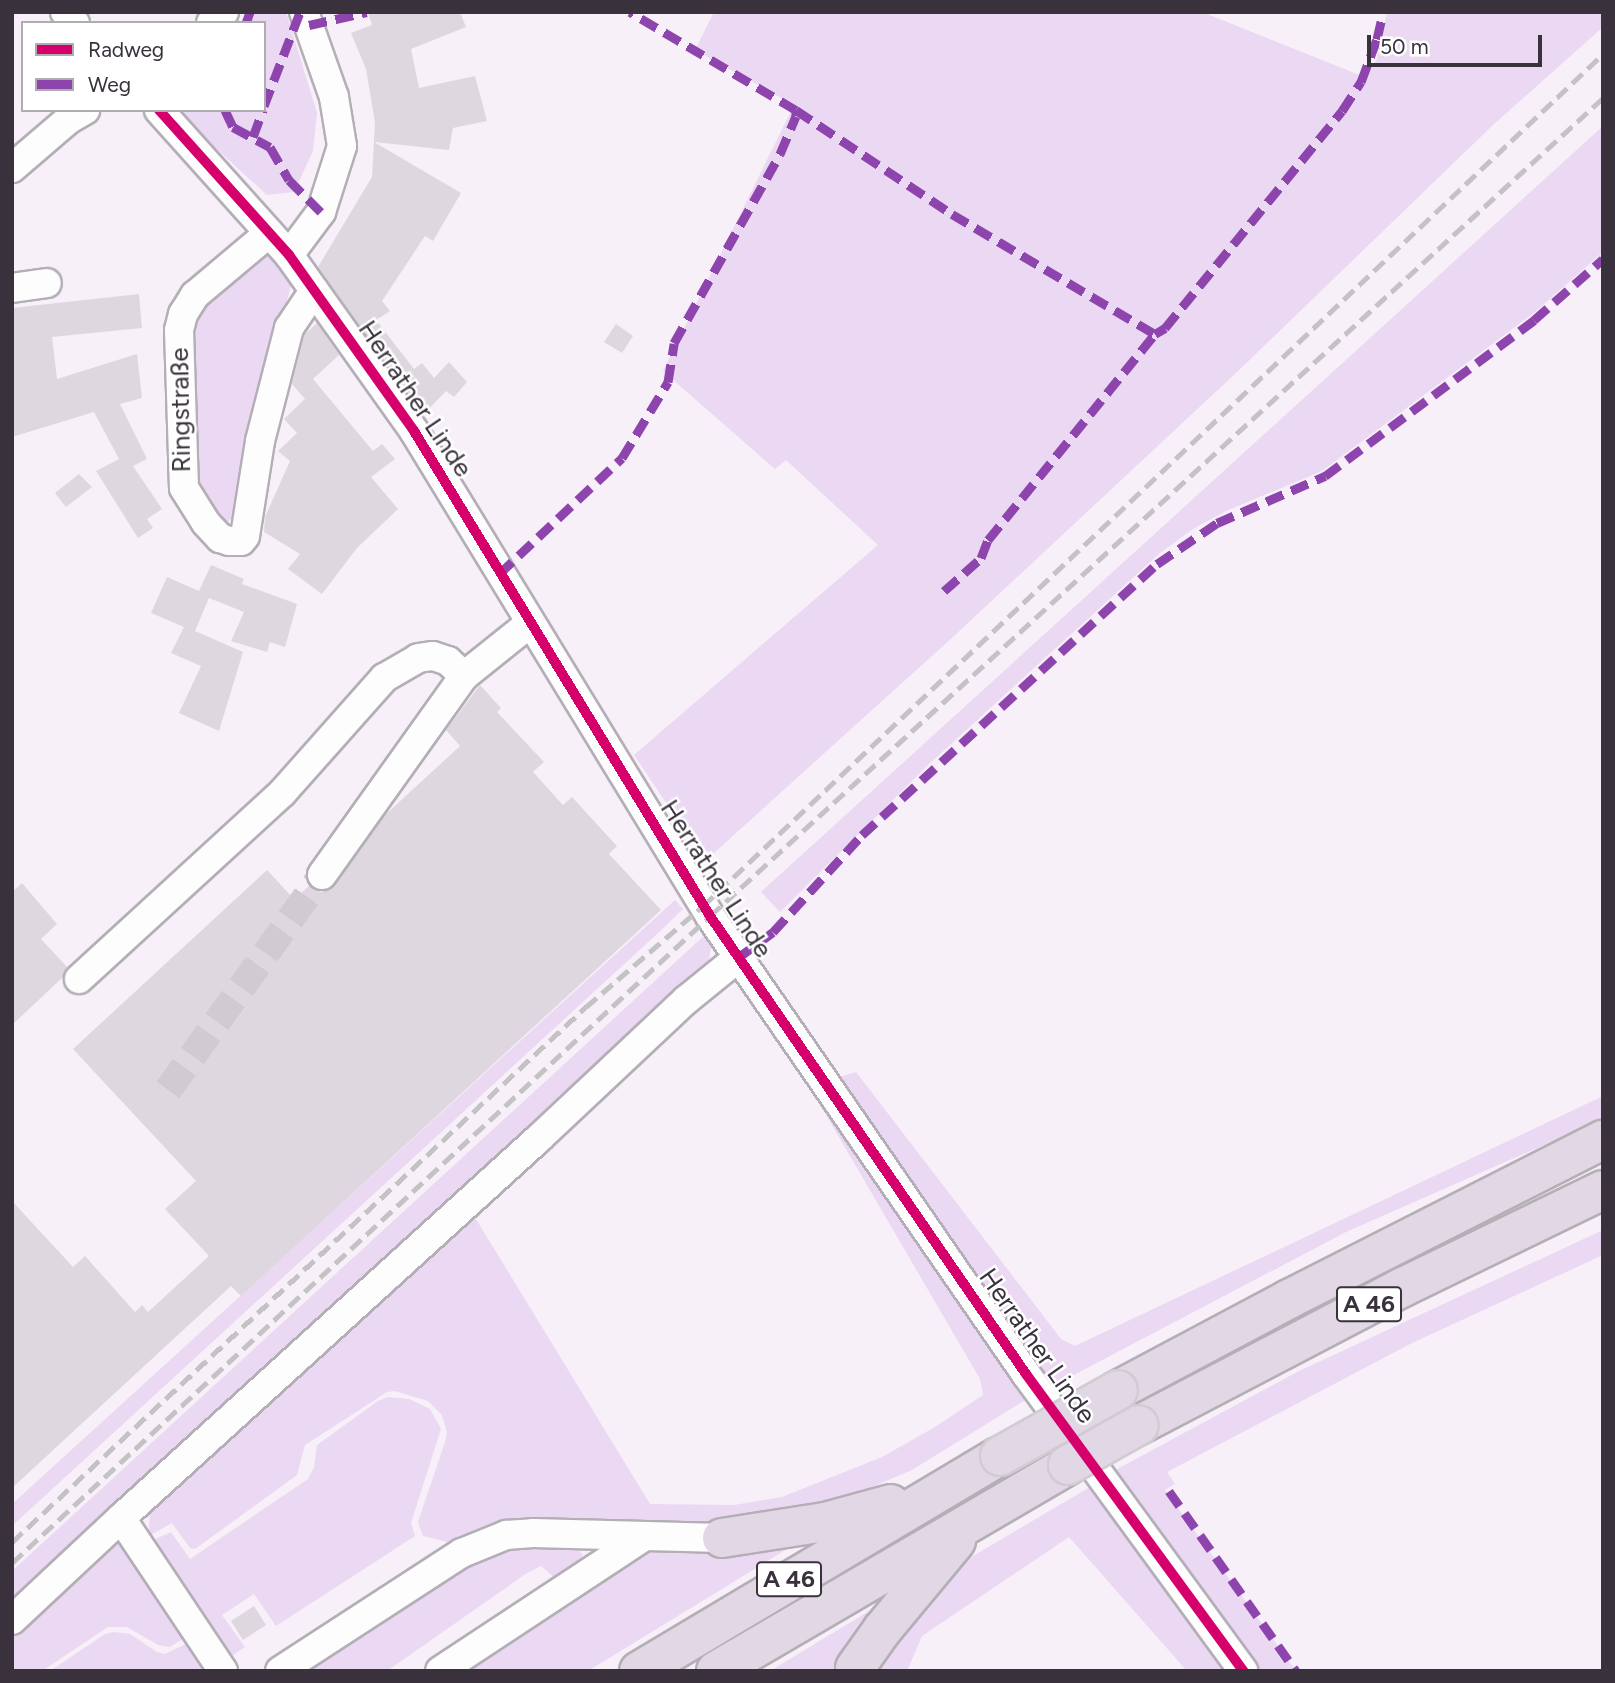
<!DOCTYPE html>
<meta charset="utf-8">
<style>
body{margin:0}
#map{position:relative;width:1615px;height:1683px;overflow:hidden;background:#f7f0f8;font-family:Figtree,sans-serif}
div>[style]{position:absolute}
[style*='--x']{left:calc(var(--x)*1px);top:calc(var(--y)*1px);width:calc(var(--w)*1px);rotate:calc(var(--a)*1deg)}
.green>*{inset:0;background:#ebd8f2}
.building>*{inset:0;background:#ded7e0}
.minor-tunnel>*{height:28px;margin-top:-14px;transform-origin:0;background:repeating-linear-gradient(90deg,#d1cad2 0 28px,transparent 0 42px)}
.roads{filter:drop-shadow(2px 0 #b4afb6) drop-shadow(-2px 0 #b4afb6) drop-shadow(0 2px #b4afb6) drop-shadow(0 -2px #b4afb6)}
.minor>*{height:28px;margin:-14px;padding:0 14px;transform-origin:14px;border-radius:14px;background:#fefdfe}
.highway>*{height:38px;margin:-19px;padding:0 19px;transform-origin:19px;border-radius:19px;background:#e2d8e5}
.rail>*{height:5px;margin-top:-2.5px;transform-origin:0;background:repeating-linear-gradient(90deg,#c4c2c4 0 14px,transparent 0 21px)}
.bridges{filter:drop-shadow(2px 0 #d0ccd2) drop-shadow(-2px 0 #d0ccd2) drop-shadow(0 2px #d0ccd2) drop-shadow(0 -2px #d0ccd2)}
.highway-bridge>*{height:38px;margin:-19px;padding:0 19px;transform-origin:19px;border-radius:19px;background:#e2d8e5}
.quiet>*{height:9px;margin-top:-4.5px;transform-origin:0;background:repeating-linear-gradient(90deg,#8e44ad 0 18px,transparent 0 27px)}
.cycleway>*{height:10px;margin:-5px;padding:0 5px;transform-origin:5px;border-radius:5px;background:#d6006c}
span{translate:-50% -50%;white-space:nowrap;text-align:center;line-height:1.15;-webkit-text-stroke:5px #fff;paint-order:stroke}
.shield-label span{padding:2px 5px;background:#fff;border:2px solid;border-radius:5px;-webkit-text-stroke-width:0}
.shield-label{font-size:24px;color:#39323c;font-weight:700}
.street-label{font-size:26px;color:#39323c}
.frame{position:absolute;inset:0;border:14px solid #39323c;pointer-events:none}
.legend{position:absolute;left:21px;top:21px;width:245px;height:91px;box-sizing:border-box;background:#fff;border:2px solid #b0adb1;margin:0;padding:9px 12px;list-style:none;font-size:21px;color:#39323c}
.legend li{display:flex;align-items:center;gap:14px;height:35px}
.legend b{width:35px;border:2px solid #b0adb1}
.scale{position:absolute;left:1367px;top:35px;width:175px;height:32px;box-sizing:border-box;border:4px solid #39323c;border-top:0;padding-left:9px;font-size:21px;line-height:24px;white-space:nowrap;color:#39323c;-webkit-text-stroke:5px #fff;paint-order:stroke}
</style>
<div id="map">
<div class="green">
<div style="clip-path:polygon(254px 12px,286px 12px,317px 113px,313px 151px,294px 192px,267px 195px,183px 118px,180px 110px,264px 110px,264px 23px,241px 23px)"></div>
<div style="clip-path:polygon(714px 12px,1202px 12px,1367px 78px,1377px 58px,1387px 12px,1603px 12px,1603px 27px,1493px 125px,1237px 372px,954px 636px,705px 861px,634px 755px,878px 545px,786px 460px,775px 469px,663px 371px,794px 105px,695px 50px)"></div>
<div style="clip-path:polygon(1603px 126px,1603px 252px,1535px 312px,1322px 471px,1226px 511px,1193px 529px,1160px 553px,928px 765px,780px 912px,761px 892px)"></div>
<div style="clip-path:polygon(267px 247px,294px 273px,233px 517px,222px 527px,196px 500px,188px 335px,205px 300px)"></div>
<div style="clip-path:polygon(675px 900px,683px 909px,657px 934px,12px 1526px,12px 1504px)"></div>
<div style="clip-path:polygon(707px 933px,711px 946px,709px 961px,656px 1007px,660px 1012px,114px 1518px,192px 1633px,170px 1647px,158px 1645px,127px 1627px,108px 1627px,42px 1671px,12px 1671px,12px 1571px)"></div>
<div style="clip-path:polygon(856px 1072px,1048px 1322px,1061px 1339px,1075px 1346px,1603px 1096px,1603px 1119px,1346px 1232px,1049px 1388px,836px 1078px)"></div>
<div style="clip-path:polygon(818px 1093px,1027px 1399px,912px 1470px,829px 1505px,764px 1522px,643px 1530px,551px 1519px,514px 1522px,448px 1542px,423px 1536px,418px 1522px,445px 1442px,447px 1432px,442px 1415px,428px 1401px,395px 1391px,387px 1392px,305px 1445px,297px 1475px,195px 1549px,190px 1548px,172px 1523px,149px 1536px,150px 1505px,471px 1211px,650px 1504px,734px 1505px,782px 1497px,882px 1457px,935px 1427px,983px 1395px,980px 1379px,815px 1096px)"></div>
<div style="clip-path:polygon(1603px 1230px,1603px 1255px,1412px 1343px,1167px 1472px,1175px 1484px,1165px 1490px,1296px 1671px,1253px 1671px,1108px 1474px,1299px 1371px)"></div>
<div style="clip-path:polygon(388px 1397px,409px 1399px,430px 1409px,441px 1429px,411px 1523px,415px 1536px,276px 1626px,254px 1594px,222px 1615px,245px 1647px,226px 1660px,149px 1542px,171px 1532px,190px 1559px,308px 1479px,314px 1467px,317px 1445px,378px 1401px)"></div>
<div style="clip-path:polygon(1090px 1487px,1224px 1671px,1187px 1671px,1069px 1537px,922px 1636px,907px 1671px,868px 1671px,961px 1563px)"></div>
<div style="clip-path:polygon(805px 1538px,588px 1671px,461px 1671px,641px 1552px,746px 1549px)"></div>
<div style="clip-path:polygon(510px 1544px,574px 1544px,583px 1555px,578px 1564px,557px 1580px,541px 1566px,527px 1573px,387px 1671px,299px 1671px,474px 1555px)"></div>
<div style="clip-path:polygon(889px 1599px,842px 1671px,770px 1671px)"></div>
<div style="clip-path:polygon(114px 1632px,130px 1634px,157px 1652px,165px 1654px,196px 1639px,207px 1666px,201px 1671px,50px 1671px,105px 1634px)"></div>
</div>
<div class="building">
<div style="clip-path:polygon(368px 12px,460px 12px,466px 27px,411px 49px,419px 88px,475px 76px,487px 121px,453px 128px,449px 150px,374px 142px,461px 193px,433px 241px,425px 236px,382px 301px,390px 311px,376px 320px,414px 369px,422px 363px,434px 378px,449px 362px,467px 382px,454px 397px,446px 391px,423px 415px,413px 401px,418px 395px,412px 400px,318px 267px,372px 177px,375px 123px,366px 69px,351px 33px,372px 25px)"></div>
<div style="clip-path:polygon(139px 294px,142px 328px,52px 337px,57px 379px,137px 354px,142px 398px,120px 404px,147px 459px,133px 466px,162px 509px,147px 519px,153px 528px,138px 538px,96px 471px,119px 459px,94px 412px,12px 437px,12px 308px)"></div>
<div style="clip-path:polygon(317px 323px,339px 355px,313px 379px,373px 451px,382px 444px,395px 459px,371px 477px,398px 509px,357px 548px,322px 594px,288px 569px,300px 554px,264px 532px,265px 517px,290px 461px,278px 451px,297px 433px,284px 419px,305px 399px,292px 384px,304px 335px)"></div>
<div style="clip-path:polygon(616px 324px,633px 336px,622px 353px,604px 342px)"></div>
<div style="clip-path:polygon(79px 474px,92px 487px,66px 507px,55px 493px)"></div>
<div style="clip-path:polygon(211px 565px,244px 579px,242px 584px,297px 604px,285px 647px,270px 642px,267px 652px,231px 641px,244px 612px,209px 598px,195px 631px,243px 652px,219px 731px,179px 713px,201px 666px,171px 653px,184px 627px,151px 613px,167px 577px,199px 591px)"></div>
<div style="clip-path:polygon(480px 685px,501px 708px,497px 712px,544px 762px,533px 772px,563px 805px,572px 797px,617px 846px,609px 854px,661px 910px,241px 1296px,231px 1286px,12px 1488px,12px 1201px,73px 1267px,85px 1256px,135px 1312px,142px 1305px,148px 1312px,209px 1256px,165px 1209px,196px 1181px,73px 1049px,267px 870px,294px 899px,310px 885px,321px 892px,335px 885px,385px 815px,460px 746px,446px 730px)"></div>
<div style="clip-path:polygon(22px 883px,57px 924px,41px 939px,67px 967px,63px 977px,12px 1025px,12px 892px)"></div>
<div style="clip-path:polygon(254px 1606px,266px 1625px,243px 1640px,231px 1621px)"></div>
</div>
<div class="minor-tunnel">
<div style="--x:168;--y:1090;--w:264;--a:-54.4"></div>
</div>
<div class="roads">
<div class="minor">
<div style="--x:65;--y:12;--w:15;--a:48"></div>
<div style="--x:211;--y:23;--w:17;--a:-40"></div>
<div style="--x:159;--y:110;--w:195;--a:48.1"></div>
<div style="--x:289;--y:255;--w:216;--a:54.6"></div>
<div style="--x:414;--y:431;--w:568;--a:58.6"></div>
<div style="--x:710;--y:916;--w:556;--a:55.4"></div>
<div style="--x:1026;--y:1374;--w:368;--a:53.8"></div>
<div style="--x:12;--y:168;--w:74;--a:-40.6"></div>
<div style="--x:68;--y:120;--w:20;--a:-30"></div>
<div style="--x:269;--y:233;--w:97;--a:140"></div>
<div style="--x:195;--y:295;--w:22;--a:122"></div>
<div style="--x:183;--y:314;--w:16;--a:104"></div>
<div style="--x:179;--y:330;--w:158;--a:88.2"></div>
<div style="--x:184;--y:488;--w:41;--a:57.8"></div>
<div style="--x:206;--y:523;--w:21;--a:47"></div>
<div style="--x:220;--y:538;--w:9;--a:18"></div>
<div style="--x:229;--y:541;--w:12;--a:0"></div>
<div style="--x:241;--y:541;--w:6;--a:-51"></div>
<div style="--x:245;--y:536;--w:96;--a:-81"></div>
<div style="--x:260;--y:441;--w:117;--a:-75.6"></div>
<div style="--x:289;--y:328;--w:45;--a:-56"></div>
<div style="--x:289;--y:255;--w:54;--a:-53.3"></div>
<div style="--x:321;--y:212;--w:69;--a:-72.3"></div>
<div style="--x:342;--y:146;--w:50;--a:-99.3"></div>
<div style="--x:334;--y:97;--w:90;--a:-109.4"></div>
<div style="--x:12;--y:288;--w:35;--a:-8"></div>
<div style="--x:322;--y:875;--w:244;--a:-54.5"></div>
<div style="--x:464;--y:676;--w:83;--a:-38.7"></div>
<div style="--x:79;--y:979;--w:275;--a:-42.5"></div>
<div style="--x:282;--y:793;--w:154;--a:-48.4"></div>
<div style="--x:384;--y:678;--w:39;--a:-30"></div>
<div style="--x:418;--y:658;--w:15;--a:-8"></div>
<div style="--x:433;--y:656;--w:16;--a:18"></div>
<div style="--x:448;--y:661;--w:22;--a:43"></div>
<div style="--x:12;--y:1620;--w:149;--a:-43.1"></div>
<div style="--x:223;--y:1671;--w:184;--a:-123.7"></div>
<div style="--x:121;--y:1518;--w:565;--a:-42.27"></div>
<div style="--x:539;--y:1138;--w:202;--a:-43.2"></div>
<div style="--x:686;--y:1000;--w:68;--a:-39.1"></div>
<div style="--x:280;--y:1671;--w:217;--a:-33"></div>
<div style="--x:462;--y:1553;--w:48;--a:-22.2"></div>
<div style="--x:506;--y:1535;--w:27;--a:-4"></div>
<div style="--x:533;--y:1533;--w:189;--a:1.5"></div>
<div style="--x:440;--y:1671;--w:243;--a:-33.4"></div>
</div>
<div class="highway">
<div style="--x:1118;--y:1390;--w:194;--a:-28"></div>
<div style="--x:1289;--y:1299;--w:352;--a:-26.9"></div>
<div style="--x:1139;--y:1425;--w:298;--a:-27.6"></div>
<div style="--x:1403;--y:1287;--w:222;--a:-25.9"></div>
<div style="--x:722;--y:1538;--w:104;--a:-8.8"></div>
<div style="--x:825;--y:1522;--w:68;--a:-15.3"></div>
<div style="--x:855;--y:1668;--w:47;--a:-54.6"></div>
<div style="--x:882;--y:1630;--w:116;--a:-50.3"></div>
<div style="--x:639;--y:1671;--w:420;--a:-30.8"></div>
<div style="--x:716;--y:1671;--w:408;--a:-30.3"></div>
</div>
</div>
<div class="rail">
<div style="--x:12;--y:1542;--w:785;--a:-42.99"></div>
<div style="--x:586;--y:1007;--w:155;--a:-40.8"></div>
<div style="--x:703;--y:906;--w:1239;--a:-43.43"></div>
<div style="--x:12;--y:1563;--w:952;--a:-42.83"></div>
<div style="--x:710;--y:916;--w:1211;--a:-42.49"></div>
</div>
<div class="bridges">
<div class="highway-bridge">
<div style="--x:1000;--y:1456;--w:135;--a:-29.2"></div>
<div style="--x:1068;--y:1465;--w:81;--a:-29.4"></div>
</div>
</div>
<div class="quiet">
<div style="--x:246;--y:23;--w:12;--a:-70"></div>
<div style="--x:309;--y:25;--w:59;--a:-12.6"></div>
<div style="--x:264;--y:106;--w:101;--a:-69"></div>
<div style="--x:225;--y:110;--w:19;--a:65"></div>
<div style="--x:233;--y:127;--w:42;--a:28.4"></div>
<div style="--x:270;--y:147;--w:38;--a:60"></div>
<div style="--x:289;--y:180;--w:45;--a:45"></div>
<div style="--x:796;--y:110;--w:187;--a:33.7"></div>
<div style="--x:952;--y:214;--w:236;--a:30.6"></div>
<div style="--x:1155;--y:334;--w:12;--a:-31"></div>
<div style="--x:1165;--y:328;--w:280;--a:-50.8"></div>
<div style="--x:1342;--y:111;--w:35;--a:-57"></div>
<div style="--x:1361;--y:82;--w:46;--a:-69.6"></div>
<div style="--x:1377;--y:39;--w:28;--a:-77"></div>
<div style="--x:253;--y:137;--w:29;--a:-70"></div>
<div style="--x:499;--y:574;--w:169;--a:-43.3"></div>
<div style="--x:622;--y:458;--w:89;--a:-58.8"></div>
<div style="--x:668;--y:382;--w:39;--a:-81"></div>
<div style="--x:674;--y:343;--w:217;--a:-60.7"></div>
<div style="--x:780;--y:154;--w:41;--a:-67.2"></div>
<div style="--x:796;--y:116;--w:6;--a:-90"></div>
<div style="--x:796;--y:110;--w:193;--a:-149.4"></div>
<div style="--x:944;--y:591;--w:50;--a:-41.7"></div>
<div style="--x:981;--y:558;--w:19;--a:-69"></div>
<div style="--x:988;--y:540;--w:265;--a:-51"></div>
<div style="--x:739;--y:957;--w:42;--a:-36.3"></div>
<div style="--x:773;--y:932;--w:132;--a:-47.5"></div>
<div style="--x:862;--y:835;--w:401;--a:-42.6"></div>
<div style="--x:1157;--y:564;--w:73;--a:-34.3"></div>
<div style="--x:1217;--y:523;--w:118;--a:-23.5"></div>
<div style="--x:1325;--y:476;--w:261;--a:-36.7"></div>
<div style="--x:1534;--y:320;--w:92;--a:-41.5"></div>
<div style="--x:1169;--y:1491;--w:220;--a:54.8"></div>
</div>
<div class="cycleway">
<div style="--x:159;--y:110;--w:195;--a:48.1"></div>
<div style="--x:289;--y:255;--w:216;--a:54.6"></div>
<div style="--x:414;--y:431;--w:568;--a:58.6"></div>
<div style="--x:710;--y:916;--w:556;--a:55.4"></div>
<div style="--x:1026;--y:1374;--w:368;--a:53.8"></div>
</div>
<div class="shield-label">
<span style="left:1369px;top:1304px">A 46</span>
<span style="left:789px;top:1579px">A 46</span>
</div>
<div class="street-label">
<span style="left:415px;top:399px;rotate:56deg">Herrather Linde</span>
<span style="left:181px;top:410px;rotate:-91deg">Ringstraße</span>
<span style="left:716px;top:879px;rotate:57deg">Herrather Linde</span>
<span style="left:1037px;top:1346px;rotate:55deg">Herrather Linde</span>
</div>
<div class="frame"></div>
<ul class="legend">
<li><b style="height:9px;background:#d6006c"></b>Radweg</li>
<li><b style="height:9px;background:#8e44ad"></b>Weg</li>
</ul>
<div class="scale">50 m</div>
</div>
